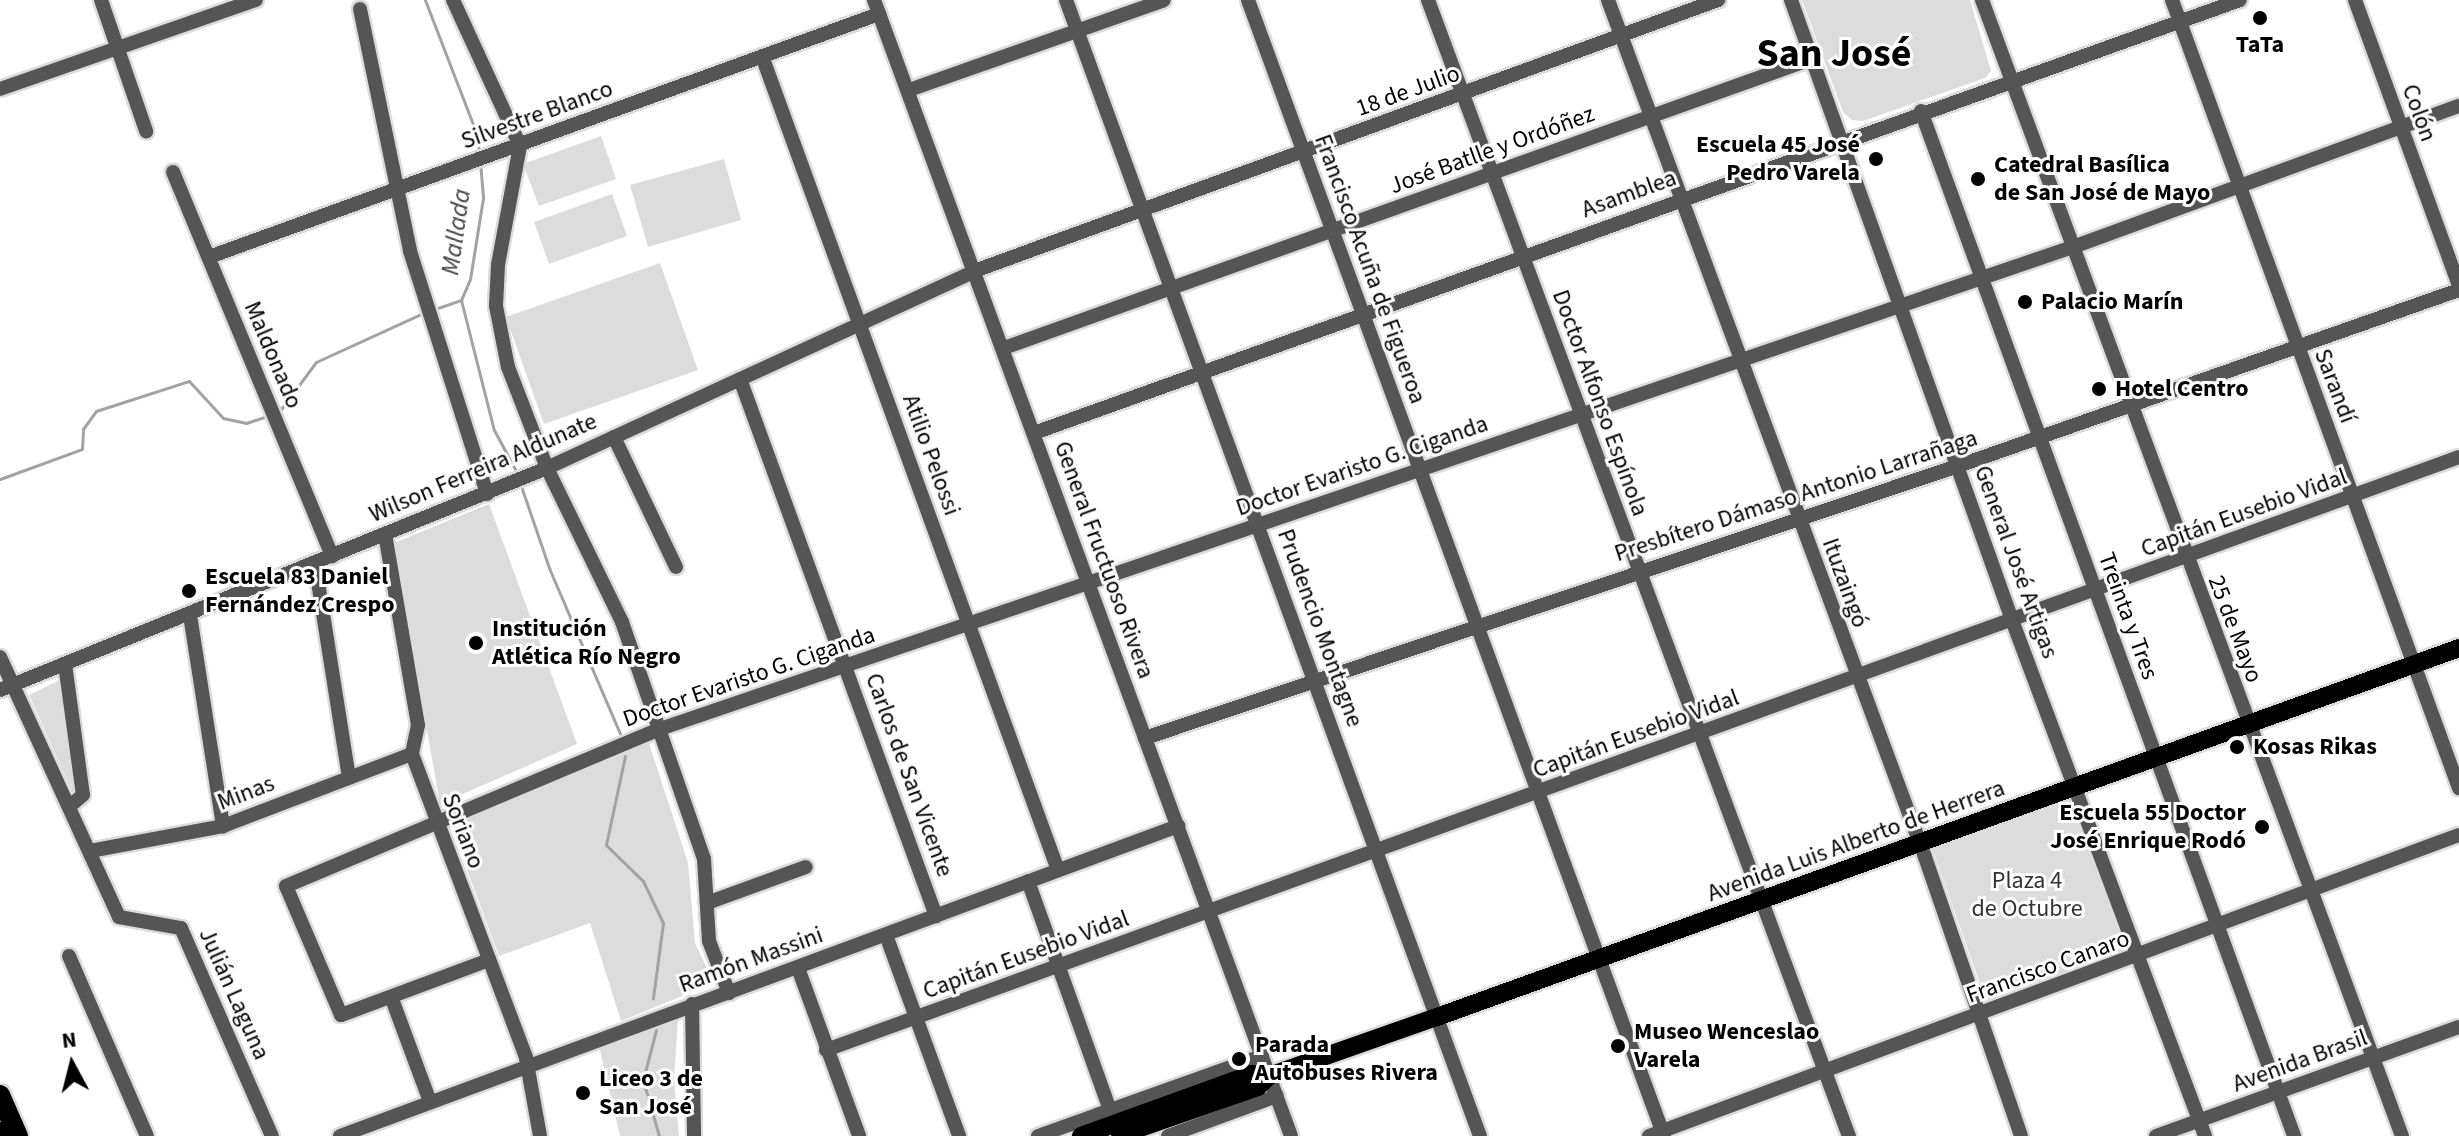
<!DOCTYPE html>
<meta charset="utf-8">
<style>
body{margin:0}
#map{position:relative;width:2459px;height:1136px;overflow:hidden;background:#fff;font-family:"Source Sans 3",sans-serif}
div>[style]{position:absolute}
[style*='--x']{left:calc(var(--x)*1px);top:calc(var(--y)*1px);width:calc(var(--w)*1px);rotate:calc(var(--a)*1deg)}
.green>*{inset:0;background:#dcdcdc}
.stream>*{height:3px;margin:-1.5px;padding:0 1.5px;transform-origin:1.5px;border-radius:1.5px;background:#a3a3a3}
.roads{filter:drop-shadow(2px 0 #dbdbdb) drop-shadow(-2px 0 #dbdbdb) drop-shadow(0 2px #dbdbdb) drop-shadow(0 -2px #dbdbdb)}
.minor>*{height:14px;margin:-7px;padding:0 7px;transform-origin:7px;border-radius:7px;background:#555}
.major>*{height:18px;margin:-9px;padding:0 9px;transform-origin:9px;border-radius:9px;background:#000}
.highway>*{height:20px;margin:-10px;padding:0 10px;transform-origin:10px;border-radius:10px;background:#000}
.dots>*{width:22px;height:22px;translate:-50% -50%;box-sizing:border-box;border:4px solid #fff;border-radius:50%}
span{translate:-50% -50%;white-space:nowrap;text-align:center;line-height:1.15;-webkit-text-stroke:6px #fff;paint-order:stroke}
.poi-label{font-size:24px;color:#000;font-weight:700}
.right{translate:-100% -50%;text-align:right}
.left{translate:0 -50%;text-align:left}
.street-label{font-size:24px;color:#000}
.park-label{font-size:24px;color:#333}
.water-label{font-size:26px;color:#444;font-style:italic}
.town-label{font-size:40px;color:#000;font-weight:700}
.north{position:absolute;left:32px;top:1024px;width:80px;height:80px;-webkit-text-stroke:6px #fff;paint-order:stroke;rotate:353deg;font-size:22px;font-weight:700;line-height:32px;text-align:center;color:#000}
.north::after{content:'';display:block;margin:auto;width:28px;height:36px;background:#000;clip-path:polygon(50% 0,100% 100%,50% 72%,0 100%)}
</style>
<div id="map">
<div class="green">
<div style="clip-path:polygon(1802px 0,1970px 0,1991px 71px,1985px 78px,1863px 121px,1852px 120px,1843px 112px)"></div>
<div style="clip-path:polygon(601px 136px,616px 179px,539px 206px,523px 164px)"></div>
<div style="clip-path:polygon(724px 159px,741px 220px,648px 247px,630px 185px)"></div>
<div style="clip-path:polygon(612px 194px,627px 236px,549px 264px,534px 222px)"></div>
<div style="clip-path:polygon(660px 263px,698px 370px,544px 424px,506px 317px)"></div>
<div style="clip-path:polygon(489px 504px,577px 744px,440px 804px,394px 543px)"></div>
<div style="clip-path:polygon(64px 678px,81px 792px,74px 795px,29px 695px)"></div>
<div style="clip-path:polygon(649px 743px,688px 863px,695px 943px,714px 983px,621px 1021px,590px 923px,499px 956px,450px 824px)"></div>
<div style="clip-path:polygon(2067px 795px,2077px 800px,2126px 952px,1987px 1004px,1932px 847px)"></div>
<div style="clip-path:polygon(678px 1019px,674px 1079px,679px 1136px,620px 1136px,600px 1050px)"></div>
</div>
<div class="stream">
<div style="--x:425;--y:0;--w:145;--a:68.9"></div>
<div style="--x:477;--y:135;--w:20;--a:84"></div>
<div style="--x:480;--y:162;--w:36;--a:85"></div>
<div style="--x:483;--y:198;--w:82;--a:99.1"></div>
<div style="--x:470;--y:279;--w:23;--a:113"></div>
<div style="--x:461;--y:300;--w:134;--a:75.8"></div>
<div style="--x:494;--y:430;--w:44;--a:61.7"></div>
<div style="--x:432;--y:310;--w:31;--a:-19"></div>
<div style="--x:279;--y:412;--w:62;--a:-53.5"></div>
<div style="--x:316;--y:362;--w:120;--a:-24.6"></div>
<div style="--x:0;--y:479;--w:87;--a:-20.1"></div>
<div style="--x:82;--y:449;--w:20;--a:-87"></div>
<div style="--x:83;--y:429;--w:22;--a:-54"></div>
<div style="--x:96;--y:411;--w:98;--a:-17.9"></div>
<div style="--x:189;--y:381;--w:50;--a:47.4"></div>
<div style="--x:223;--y:418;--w:24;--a:12"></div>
<div style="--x:246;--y:423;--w:23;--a:-18"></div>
<div style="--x:521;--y:486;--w:87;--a:71.1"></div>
<div style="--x:549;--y:568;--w:181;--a:66.8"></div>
<div style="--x:625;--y:756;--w:91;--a:102.1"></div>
<div style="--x:606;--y:845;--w:52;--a:44.2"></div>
<div style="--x:643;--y:881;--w:47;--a:64.5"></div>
<div style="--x:663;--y:923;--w:76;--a:97.6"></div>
<div style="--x:656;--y:1030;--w:52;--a:104.6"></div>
<div style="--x:643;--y:1080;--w:58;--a:74.1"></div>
</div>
<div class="roads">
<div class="minor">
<div style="--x:101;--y:0;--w:139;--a:71"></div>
<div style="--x:453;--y:0;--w:161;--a:65.3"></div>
<div style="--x:520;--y:146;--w:121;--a:100.5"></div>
<div style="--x:498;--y:265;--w:41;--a:92.8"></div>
<div style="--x:496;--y:306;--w:62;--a:78.9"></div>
<div style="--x:508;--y:367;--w:108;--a:68.9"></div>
<div style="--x:547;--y:468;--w:171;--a:64"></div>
<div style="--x:622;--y:622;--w:251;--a:70.9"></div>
<div style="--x:704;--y:859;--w:82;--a:86.5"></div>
<div style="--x:709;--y:941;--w:56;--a:69"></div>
<div style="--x:874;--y:0;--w:1210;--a:69.84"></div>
<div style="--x:1066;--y:0;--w:1209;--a:69.98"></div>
<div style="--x:1248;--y:0;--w:1210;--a:69.89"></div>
<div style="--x:1428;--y:0;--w:1212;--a:69.67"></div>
<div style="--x:1608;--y:0;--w:914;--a:69.7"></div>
<div style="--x:1925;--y:857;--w:295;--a:71"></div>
<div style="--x:1791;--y:0;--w:658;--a:70.38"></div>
<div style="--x:2012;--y:620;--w:551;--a:69.49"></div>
<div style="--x:1982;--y:0;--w:1211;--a:69.71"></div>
<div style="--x:2172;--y:0;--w:839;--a:69.99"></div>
<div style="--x:2355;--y:0;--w:304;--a:70"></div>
<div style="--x:360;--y:9;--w:247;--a:78.3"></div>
<div style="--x:410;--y:251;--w:255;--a:72.4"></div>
<div style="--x:762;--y:56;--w:866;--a:70.02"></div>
<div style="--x:0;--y:89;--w:271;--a:-19.2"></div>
<div style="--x:909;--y:90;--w:270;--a:-19.4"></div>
<div style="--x:1921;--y:111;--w:1091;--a:70"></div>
<div style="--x:173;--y:172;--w:416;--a:67.5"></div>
<div style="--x:209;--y:257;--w:713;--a:-19.94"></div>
<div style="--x:1004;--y:348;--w:860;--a:-19.7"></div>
<div style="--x:740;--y:379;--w:572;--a:69.95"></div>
<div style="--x:1034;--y:433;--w:1281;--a:-19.75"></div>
<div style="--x:614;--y:437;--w:144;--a:64.5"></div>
<div style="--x:385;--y:534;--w:194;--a:80.2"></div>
<div style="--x:418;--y:725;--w:30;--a:102"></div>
<div style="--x:412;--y:754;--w:325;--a:69.4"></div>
<div style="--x:526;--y:1058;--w:79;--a:79.8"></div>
<div style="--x:315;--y:563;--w:217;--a:81"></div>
<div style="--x:190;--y:615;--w:214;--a:81.1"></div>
<div style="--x:0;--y:657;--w:286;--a:65.4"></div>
<div style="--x:119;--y:917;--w:63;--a:10.1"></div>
<div style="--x:181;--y:928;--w:227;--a:66.4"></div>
<div style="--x:65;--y:664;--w:132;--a:82.2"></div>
<div style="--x:83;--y:795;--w:17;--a:140"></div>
<div style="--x:0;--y:690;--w:590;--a:-22.09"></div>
<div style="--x:547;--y:468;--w:473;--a:-24.7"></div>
<div style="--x:977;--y:270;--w:789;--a:-20.02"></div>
<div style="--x:1145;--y:738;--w:857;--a:-18.5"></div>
<div style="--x:1958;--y:466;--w:531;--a:-19.36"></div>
<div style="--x:90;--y:851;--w:135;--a:-10.6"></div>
<div style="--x:223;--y:826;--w:202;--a:-20.9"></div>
<div style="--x:1028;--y:881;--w:268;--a:70.3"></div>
<div style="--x:707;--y:903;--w:105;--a:-20"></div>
<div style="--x:886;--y:935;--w:214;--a:70"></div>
<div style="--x:69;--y:956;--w:196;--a:66.6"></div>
<div style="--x:489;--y:960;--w:158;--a:159.6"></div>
<div style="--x:341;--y:1015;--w:140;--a:-113.1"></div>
<div style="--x:286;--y:886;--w:406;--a:-22.8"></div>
<div style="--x:660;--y:729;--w:1493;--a:-18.84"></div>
<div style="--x:2073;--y:247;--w:411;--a:-20.1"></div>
<div style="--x:798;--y:968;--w:179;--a:70"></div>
<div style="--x:392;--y:999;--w:110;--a:69.7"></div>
<div style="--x:692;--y:1004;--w:132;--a:89.1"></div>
<div style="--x:826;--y:1050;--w:1737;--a:-19.96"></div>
<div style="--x:340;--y:1136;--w:894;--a:-20.3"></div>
<div style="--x:1038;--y:1136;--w:238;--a:-19.7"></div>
<div style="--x:1168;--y:1136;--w:116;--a:-20.2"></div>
<div style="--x:1649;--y:1136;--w:864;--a:-20.39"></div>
<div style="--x:2156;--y:1136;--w:322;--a:-19.8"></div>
</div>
<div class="major">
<div style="--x:1120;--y:1135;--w:146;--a:-19.2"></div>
<div style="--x:1258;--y:1087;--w:16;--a:-45"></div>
<div style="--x:1081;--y:1136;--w:182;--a:-19.9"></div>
<div style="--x:1252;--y:1074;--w:17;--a:7"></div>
<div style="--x:1269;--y:1076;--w:178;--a:-19.4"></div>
<div style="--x:1437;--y:1017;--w:1087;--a:-19.85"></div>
</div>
<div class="highway">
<div style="--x:0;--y:1095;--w:45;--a:66.3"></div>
<div style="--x:0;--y:1132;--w:4;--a:63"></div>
</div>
</div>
<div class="dots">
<div style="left:2260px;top:18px;background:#000"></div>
<div style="left:1876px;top:159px;background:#000"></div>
<div style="left:1978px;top:179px;background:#000"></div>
<div style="left:2025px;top:302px;background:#000"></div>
<div style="left:2099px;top:389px;background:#000"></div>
<div style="left:189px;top:591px;background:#000"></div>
<div style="left:476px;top:643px;background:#000"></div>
<div style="left:2237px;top:747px;background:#000"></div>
<div style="left:2262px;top:827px;background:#000"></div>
<div style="left:1618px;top:1046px;background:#000"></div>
<div style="left:1239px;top:1059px;background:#000"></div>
<div style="left:583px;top:1093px;background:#000"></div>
</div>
<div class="poi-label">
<span style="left:2260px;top:45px">TaTa</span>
<span class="right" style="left:1860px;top:159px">Escuela 45 José<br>Pedro Varela</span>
<span class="left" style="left:1994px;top:179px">Catedral Basílica<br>de San José de Mayo</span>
<span class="left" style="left:2041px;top:302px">Palacio Marín</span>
<span class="left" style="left:2115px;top:389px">Hotel Centro</span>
<span class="left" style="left:205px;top:591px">Escuela 83 Daniel<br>Fernández Crespo</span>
<span class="left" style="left:492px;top:643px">Institución<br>Atlética Río Negro</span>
<span class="left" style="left:2253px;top:747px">Kosas Rikas</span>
<span class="right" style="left:2246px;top:827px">Escuela 55 Doctor<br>José Enrique Rodó</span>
<span class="left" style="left:1634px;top:1046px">Museo Wenceslao<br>Varela</span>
<span class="left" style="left:1255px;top:1059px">Parada<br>Autobuses Rivera</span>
<span class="left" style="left:599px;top:1093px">Liceo 3 de<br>San José</span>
</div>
<div class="street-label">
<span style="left:1408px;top:91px;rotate:-20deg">18 de Julio</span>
<span style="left:2419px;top:113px;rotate:70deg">Colón</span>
<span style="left:537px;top:115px;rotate:-20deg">Silvestre Blanco</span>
<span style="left:1492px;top:150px;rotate:-20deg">José Batlle y Ordóñez</span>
<span style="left:1629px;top:194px;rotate:-20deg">Asamblea</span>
<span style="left:1370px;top:269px;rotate:70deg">Francisco Acuña de Figueroa</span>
<span style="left:273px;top:355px;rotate:67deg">Maldonado</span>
<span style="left:2335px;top:386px;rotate:69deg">Sarandí</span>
<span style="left:1600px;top:403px;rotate:70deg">Doctor Alfonso Espínola</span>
<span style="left:931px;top:455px;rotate:70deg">Atilio Pelossi</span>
<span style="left:1362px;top:466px;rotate:-19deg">Doctor Evaristo G. Ciganda</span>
<span style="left:483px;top:468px;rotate:-23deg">Wilson Ferreira Aldunate</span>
<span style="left:1796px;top:496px;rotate:-18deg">Presbítero Dámaso Antonio Larrañaga</span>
<span style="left:2244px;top:513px;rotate:-20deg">Capitán Eusebio Vidal</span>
<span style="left:1104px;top:560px;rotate:70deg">General Fructuoso Rivera</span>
<span style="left:2016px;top:562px;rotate:70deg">General José Artigas</span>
<span style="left:1845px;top:583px;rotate:70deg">Ituzaingó</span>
<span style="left:2128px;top:616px;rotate:70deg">Treinta y Tres</span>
<span style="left:1320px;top:628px;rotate:70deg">Prudencio Montagne</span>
<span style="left:2235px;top:629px;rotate:69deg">25 de Mayo</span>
<span style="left:749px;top:677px;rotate:-19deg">Doctor Evaristo G. Ciganda</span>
<span style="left:1636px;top:734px;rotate:-20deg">Capitán Eusebio Vidal</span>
<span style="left:909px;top:775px;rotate:70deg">Carlos de San Vicente</span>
<span style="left:246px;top:793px;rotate:-21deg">Minas</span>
<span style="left:463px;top:831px;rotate:69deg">Soriano</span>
<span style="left:1856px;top:841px;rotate:-20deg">Avenida Luis Alberto de Herrera</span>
<span style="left:1026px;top:955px;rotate:-20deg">Capitán Eusebio Vidal</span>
<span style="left:751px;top:960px;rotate:-20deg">Ramón Massini</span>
<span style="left:2048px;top:967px;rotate:-20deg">Francisco Canaro</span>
<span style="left:234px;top:994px;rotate:66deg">Julián Laguna</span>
<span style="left:2300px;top:1061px;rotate:-20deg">Avenida Brasil</span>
</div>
<div class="park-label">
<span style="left:2027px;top:895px">Plaza 4<br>de Octubre</span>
</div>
<div class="water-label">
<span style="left:456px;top:232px;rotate:-82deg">Mallada</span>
</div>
<div class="town-label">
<span style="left:1834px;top:54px">San José</span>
</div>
<div class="north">N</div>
</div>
